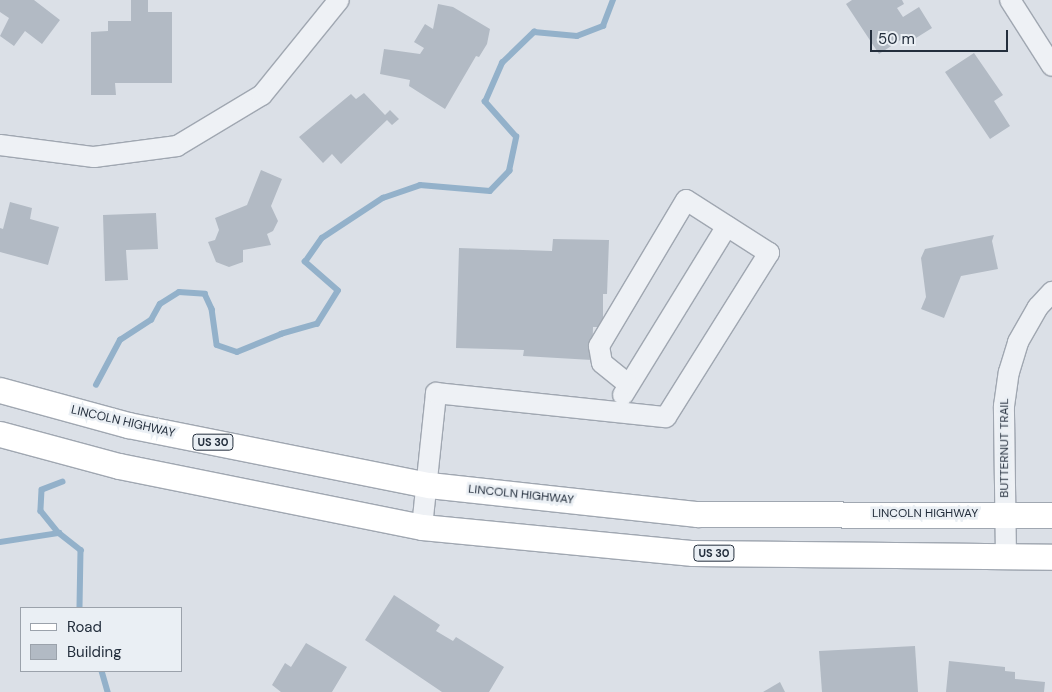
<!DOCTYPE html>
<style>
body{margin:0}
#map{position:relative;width:1052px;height:692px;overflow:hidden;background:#dbe0e7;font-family:"DM Sans",sans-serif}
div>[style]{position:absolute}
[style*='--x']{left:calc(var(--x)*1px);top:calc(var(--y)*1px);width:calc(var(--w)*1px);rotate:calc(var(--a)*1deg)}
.stream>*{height:5.5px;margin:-2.75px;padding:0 2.75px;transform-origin:2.75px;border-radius:2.75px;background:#93b1ca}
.building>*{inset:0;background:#b2bac4}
.roads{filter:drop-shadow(1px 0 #a0a7b1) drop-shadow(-1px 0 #a0a7b1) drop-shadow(0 1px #a0a7b1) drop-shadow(0 -1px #a0a7b1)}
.minor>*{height:20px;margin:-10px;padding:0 10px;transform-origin:10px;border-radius:10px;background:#eef1f5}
.major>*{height:25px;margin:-12.5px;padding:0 12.5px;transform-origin:12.5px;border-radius:12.5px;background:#fff}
span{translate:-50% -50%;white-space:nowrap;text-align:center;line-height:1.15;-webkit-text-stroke:5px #eaeff4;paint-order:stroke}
.shield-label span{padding:1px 4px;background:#eaeff4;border:1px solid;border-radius:4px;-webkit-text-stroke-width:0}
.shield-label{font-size:11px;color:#242f3d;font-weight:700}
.street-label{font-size:12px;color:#242f3d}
.legend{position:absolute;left:20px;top:607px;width:162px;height:65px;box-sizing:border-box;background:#eaeff4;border:1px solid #9ba2ab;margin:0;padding:6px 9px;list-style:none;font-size:15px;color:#242f3d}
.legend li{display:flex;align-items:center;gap:10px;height:25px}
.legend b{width:25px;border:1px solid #9ba2ab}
.scale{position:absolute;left:870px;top:30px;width:138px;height:22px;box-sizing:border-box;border:2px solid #242f3d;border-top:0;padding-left:6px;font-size:15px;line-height:18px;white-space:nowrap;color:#242f3d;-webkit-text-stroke:4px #eaeff4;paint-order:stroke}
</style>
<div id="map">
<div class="stream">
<div style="--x:96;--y:385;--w:51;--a:-61.9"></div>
<div style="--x:120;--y:340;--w:37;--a:-33"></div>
<div style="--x:151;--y:320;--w:18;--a:-61"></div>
<div style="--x:160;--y:304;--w:22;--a:-32"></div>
<div style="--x:179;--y:292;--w:26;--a:4"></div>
<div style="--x:205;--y:294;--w:17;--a:65"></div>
<div style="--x:212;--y:309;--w:36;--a:82"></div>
<div style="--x:217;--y:345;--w:21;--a:19"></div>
<div style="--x:237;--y:352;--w:48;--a:-22.2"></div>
<div style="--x:281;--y:334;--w:37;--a:-16"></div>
<div style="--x:317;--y:324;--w:39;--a:-58"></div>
<div style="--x:338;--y:291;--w:44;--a:-138.7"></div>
<div style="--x:305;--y:262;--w:29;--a:-55"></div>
<div style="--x:322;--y:238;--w:73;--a:-33.3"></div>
<div style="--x:383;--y:198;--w:39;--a:-19"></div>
<div style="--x:420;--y:185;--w:70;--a:4.9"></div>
<div style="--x:490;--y:191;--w:28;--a:-46"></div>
<div style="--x:509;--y:171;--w:35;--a:-78"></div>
<div style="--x:516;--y:137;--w:47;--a:-131.5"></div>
<div style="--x:485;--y:102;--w:43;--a:-66.4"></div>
<div style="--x:502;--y:63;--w:45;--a:-44.1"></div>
<div style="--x:534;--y:32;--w:43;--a:5.3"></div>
<div style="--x:577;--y:36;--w:28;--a:-21"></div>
<div style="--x:603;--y:26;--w:28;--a:-69"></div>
<div style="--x:63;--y:482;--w:22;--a:159"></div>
<div style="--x:42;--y:490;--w:21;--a:93"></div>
<div style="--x:41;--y:511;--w:28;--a:51"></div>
<div style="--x:59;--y:533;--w:28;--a:38"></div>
<div style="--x:81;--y:550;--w:58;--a:91"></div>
<div style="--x:0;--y:542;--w:60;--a:-8.7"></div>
<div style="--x:102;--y:671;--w:22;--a:74"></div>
</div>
<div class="building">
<div style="clip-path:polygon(0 0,34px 0,60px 20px,42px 44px,25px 31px,14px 46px,0 36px,9px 18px,0 12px)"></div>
<div style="clip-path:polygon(131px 0,148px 0,148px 12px,172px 12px,172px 83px,115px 83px,116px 95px,91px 95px,91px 32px,108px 31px,108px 21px,131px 21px)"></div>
<div style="clip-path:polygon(852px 0,902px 0,904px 4px,897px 8px,903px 17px,919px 7px,932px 28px,908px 43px,905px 37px,879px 54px,846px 4px)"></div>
<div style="clip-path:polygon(438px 4px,453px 7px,490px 29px,487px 44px,479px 57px,476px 56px,445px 109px,409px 86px,410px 80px,380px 74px,384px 49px,420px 54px,424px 48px,414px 42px,425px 24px,433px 29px)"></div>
<div style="clip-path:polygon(974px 53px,1003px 95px,994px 101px,1010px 126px,990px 139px,945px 72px)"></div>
<div style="clip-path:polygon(364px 93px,385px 115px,390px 110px,399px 119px,392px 125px,387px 120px,341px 164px,332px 154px,323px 163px,299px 137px,351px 94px,356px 99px)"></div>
<div style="clip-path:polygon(261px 170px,282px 179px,271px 206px,278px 221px,273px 231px,267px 234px,271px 245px,243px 250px,243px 262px,229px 267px,216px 262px,208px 242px,215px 240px,219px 230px,215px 218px,247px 205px)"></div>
<div style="clip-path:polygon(10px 202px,32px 208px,30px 219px,59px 227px,48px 265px,0 252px,0 228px,3px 229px)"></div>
<div style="clip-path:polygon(156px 213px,158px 249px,126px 250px,128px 280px,105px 281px,103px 215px)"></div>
<div style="clip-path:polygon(994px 235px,992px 241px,998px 269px,961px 276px,944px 318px,921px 309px,926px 297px,921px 258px,925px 249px)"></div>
<div style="clip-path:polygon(553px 239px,609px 240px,607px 294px,603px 294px,603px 327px,593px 327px,592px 360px,523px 356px,524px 350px,456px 348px,459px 248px,552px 251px)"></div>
<div style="clip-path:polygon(394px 595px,440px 625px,436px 631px,453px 641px,456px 637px,504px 667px,489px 692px,442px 692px,365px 640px)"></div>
<div style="clip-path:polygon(306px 643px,347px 667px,332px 692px,281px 692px,272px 685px,285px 663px,291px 667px)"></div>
<div style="clip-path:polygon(915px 646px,918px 692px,822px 692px,819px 651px)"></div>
<div style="clip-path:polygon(949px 661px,1005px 667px,1005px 671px,1015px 672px,1015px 679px,1045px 682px,1044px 692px,946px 692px)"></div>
<div style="clip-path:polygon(780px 682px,785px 692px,763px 692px)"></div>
</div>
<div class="roads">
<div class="minor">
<div style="--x:1010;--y:0;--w:78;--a:57.5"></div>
<div style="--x:0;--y:145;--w:95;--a:7.3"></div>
<div style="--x:94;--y:157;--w:84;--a:-7.5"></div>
<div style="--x:177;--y:146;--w:99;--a:-31"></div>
<div style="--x:262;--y:95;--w:122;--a:-51"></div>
<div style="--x:623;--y:395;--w:198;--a:-58.4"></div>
<div style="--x:422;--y:527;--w:135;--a:-84"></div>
<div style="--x:436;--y:393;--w:231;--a:6"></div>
<div style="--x:666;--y:417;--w:194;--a:-57.9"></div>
<div style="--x:769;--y:253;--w:98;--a:-147.4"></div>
<div style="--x:686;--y:200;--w:170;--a:120.8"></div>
<div style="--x:599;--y:346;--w:17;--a:80"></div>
<div style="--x:602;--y:363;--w:33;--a:39"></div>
<div style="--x:1006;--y:557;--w:151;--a:-90.8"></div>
<div style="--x:1004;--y:406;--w:34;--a:-82"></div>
<div style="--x:1009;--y:372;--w:31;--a:-73"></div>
<div style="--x:1018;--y:342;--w:40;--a:-60.3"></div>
<div style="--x:1038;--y:307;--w:21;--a:-47"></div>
</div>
<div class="major">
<div style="--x:0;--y:390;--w:133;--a:15.3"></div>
<div style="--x:128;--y:425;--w:307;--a:11.3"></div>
<div style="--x:429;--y:485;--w:270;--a:6.2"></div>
<div style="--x:697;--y:514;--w:355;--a:0.2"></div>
<div style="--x:0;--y:434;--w:123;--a:15.1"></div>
<div style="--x:119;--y:466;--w:309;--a:11.4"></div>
<div style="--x:422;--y:527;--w:272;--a:5.5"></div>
<div style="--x:693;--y:553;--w:359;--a:0.6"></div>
</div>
</div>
<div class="shield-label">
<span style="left:213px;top:442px">US 30</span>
<span style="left:714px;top:553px">US 30</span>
</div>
<div class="street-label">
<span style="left:123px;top:422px;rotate:13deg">LINCOLN HIGHWAY</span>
<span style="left:1005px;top:448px;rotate:-90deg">BUTTERNUT TRAIL</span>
<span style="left:521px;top:495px;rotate:6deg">LINCOLN HIGHWAY</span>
<span style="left:925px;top:514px">LINCOLN HIGHWAY</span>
</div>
<ul class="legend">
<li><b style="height:6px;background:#fff"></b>Road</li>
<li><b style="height:14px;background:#b2bac4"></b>Building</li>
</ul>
<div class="scale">50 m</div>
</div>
